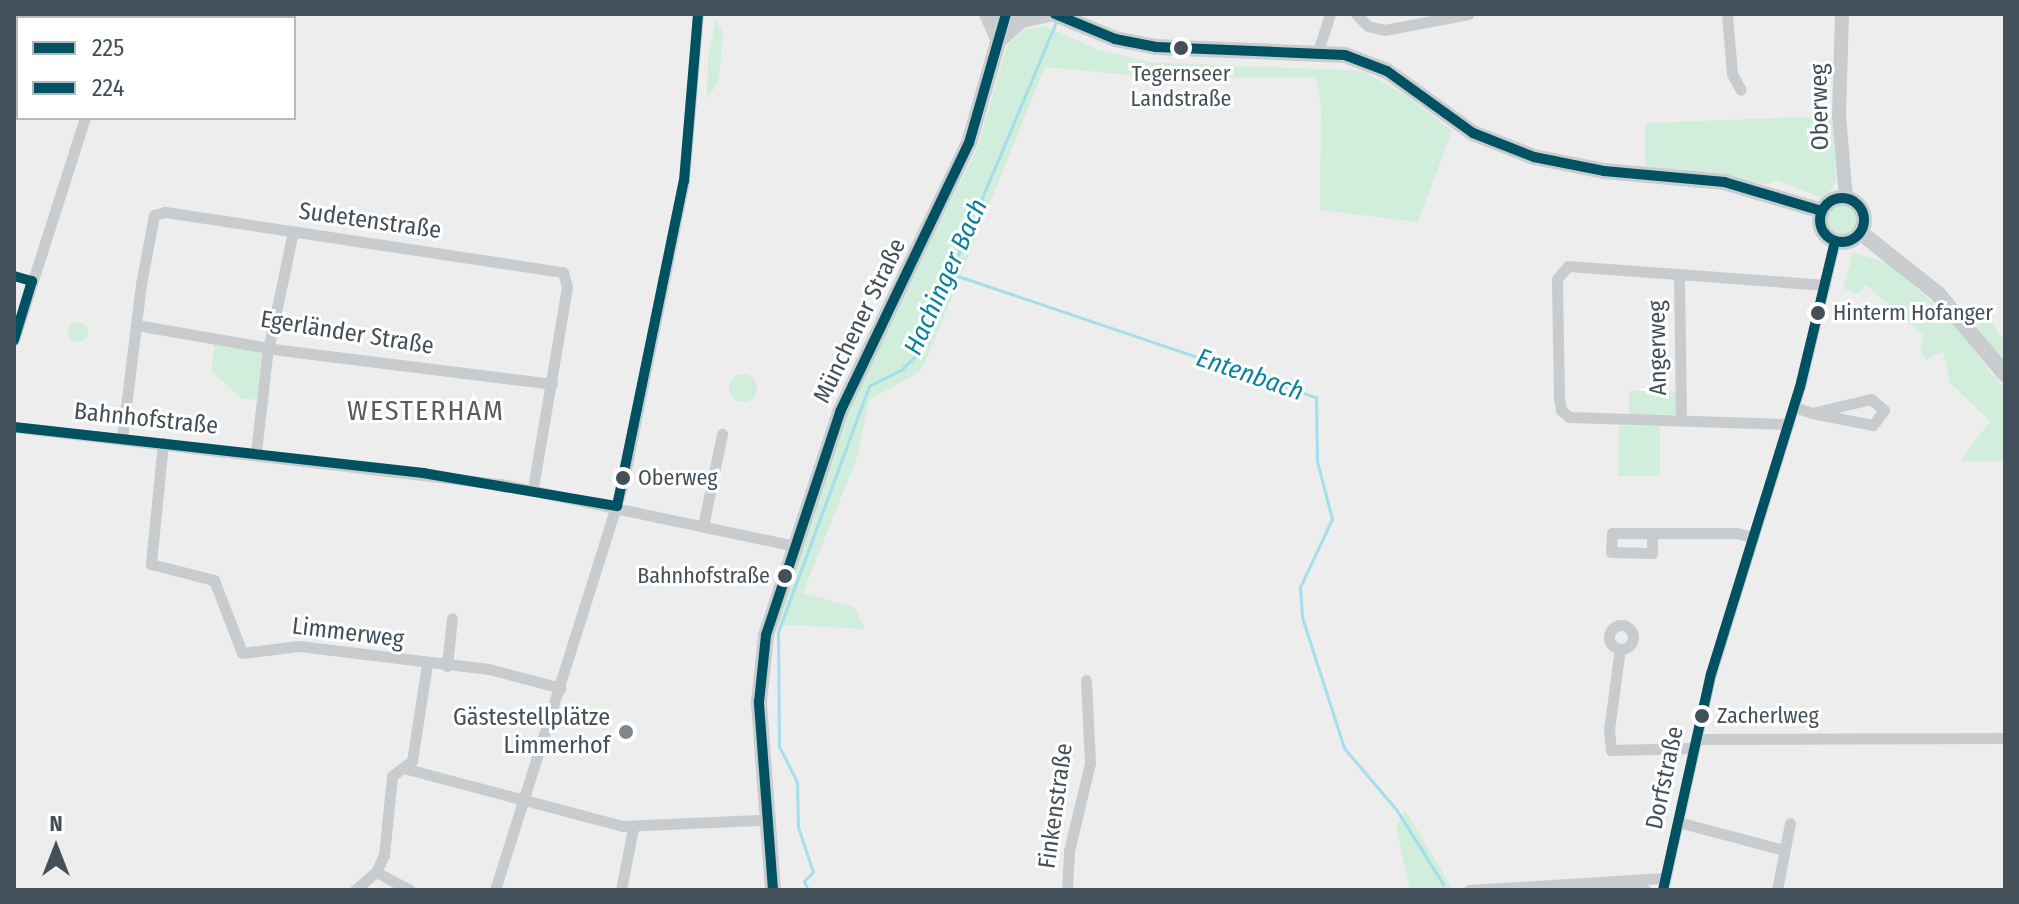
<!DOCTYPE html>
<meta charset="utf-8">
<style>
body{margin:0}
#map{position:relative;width:2019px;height:904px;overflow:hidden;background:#eeeded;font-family:"Fira Sans Condensed",sans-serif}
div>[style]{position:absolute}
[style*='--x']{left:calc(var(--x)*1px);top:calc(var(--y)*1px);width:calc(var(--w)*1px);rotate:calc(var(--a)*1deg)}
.green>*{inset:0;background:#d0eedb}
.round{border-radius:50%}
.stream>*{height:3px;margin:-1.5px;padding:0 1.5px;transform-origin:1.5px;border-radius:1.5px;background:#a4deec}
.minor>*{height:11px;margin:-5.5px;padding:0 5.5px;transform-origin:5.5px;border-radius:5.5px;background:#c9ccce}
.minor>.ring{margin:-5.5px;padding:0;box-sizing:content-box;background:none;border:11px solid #c9ccce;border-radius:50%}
.tertiary>*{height:14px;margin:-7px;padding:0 7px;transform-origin:7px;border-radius:7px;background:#c9ccce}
.secondary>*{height:16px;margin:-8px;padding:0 8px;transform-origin:8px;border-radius:8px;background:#c9cdcf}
.secondary>.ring{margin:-8px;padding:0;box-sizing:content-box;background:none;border:16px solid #c9cdcf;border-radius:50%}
.bus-1>*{height:10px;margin:-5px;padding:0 5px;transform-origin:5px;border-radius:5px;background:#005262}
.bus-1>.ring{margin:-5px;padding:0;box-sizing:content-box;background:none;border:10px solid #005262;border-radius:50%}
.bus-2>*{height:10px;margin:-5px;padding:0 5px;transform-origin:5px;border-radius:5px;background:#005262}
.dots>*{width:22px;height:22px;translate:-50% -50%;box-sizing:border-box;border:4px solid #fff;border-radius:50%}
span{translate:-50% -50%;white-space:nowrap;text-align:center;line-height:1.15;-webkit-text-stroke:6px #fff;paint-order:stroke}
.bus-label{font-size:22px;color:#445059}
.left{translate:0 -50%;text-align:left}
.right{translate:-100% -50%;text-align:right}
.street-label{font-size:24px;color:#445059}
.poi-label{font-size:24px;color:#445059}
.water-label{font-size:26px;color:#0a819f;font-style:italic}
.quarter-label{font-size:28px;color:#595c61;letter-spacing:2px}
.frame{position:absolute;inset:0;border:16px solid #445059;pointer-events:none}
.legend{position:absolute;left:16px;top:16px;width:280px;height:104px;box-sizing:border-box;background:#fff;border:2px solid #b4b9bd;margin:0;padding:10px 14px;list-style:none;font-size:24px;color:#445059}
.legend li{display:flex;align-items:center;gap:16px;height:40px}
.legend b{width:40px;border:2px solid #b4b9bd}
.north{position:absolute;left:16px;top:808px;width:80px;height:80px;-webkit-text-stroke:6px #fff;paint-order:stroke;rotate:0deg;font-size:22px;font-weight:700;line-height:32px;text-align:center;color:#445059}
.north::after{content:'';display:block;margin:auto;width:28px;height:36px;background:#445059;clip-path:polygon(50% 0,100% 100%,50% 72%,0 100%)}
</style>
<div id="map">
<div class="green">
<div style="clip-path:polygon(716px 20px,723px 33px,719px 81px,707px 99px,708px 57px)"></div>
<div style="clip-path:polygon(1045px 26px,1096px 49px,1149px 62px,1363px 71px,1403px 93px,1452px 131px,1418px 222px,1320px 210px,1321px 108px,1316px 77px,1161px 78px,1045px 67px,928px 356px,919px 372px,869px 400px,857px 458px,803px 593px,854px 607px,865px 629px,773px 624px,846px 415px,978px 146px,1007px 45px,1024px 30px)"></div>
<div style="clip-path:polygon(1833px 116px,1836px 182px,1825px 199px,1777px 180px,1768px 184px,1645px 169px,1645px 123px)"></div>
<div class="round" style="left:1826px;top:205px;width:32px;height:32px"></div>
<div style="clip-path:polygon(1853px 252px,1887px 263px,1901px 274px,1946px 315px,2005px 390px,2005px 461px,1960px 461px,1990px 421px,1950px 383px,1943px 351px,1926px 360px,1920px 350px,1923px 335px,1866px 285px,1858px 294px,1843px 288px)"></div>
<div style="clip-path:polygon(1990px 320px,2005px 343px,2005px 364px,1973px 322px)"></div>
<div class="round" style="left:68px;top:322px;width:20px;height:20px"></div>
<div style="clip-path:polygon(215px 339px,262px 349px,256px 400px,241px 398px,211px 371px)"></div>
<div class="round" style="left:729px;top:374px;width:28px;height:28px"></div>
<div style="clip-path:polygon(1629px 391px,1676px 391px,1676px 415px,1629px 414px)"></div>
<div style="clip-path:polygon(1619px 426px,1660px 426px,1660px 476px,1618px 476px)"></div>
<div style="clip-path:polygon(1405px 810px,1452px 888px,1410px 889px,1396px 827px)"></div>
</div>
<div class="stream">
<div style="--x:949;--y:273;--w:387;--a:18.7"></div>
<div style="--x:1316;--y:397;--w:64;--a:89.1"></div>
<div style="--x:1317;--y:461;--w:60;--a:75.5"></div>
<div style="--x:1332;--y:519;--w:75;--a:115.2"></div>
<div style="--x:1300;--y:587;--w:30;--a:86"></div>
<div style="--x:1302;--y:617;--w:138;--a:72.2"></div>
<div style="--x:1344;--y:748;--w:80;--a:49.6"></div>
<div style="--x:1396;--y:809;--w:89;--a:57.9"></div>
<div style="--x:808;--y:890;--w:10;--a:-114"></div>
<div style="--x:804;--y:881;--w:13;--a:-45"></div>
<div style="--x:813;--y:872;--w:47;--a:-108.4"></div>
<div style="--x:798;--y:827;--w:45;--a:-91.3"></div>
<div style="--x:797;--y:782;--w:40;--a:-116.6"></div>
<div style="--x:779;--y:746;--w:114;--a:-90.5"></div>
<div style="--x:778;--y:632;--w:262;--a:-69.7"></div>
<div style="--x:869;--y:386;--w:36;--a:-27"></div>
<div style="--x:901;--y:370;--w:21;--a:-45"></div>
<div style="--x:916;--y:355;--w:361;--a:-67.2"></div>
</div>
<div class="minor">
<div style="--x:1356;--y:14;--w:17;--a:45"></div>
<div style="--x:1368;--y:26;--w:16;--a:14"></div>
<div style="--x:1384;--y:30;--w:86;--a:-10.7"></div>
<div style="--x:1727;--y:14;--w:60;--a:85.2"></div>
<div style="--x:1732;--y:74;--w:18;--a:61"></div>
<div style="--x:115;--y:18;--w:4;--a:-63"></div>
<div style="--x:1318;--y:51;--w:39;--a:-72"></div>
<div style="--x:1679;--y:274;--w:147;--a:89.2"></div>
<div style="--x:136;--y:325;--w:146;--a:9.8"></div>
<div style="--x:280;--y:350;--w:274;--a:7.1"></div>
<div style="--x:14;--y:340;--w:233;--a:-72.3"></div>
<div style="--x:1794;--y:407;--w:19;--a:18"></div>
<div style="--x:1812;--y:413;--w:61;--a:-13.3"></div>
<div style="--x:1871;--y:399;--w:17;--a:40"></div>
<div style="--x:1884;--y:410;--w:19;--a:126"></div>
<div style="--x:1873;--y:425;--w:62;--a:-168.9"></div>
<div style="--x:1789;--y:424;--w:220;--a:-178.2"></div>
<div style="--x:1569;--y:417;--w:11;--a:-139"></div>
<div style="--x:1561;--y:410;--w:12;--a:-99"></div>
<div style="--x:1559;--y:398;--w:119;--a:-91"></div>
<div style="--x:1557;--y:279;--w:17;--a:-50"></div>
<div style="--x:1568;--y:266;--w:258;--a:4.2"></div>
<div style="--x:14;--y:427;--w:490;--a:6.7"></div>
<div style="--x:501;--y:484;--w:299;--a:11.9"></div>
<div style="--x:122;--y:439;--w:156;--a:-83"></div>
<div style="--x:141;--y:284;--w:70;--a:-79.3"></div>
<div style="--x:154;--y:215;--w:11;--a:-15"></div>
<div style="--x:165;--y:212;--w:402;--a:8.6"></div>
<div style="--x:563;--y:272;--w:16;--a:75"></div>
<div style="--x:567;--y:287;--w:205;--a:99.6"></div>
<div style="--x:163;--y:443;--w:122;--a:95.7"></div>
<div style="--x:151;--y:564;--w:65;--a:14.3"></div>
<div style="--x:214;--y:580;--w:78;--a:69"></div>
<div style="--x:242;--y:653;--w:57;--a:-7"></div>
<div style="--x:299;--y:646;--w:191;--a:6.9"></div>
<div style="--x:489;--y:669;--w:74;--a:14.8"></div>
<div style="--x:256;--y:452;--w:98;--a:-83.5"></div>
<div style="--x:267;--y:355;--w:126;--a:-78.1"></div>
<div style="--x:703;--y:526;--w:94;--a:-78.3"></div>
<div style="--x:1652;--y:533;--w:20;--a:90"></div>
<div style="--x:1652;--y:553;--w:41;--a:-178.6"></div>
<div style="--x:1611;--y:552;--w:19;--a:-87"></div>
<div style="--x:1612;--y:533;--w:125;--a:0"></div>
<div style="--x:1737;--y:533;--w:16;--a:15"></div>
<div class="ring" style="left:1609px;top:625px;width:13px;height:13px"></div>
<div style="--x:1620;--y:649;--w:81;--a:97.8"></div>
<div style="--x:1609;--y:729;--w:21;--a:85"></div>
<div style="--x:1611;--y:750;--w:83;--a:-1.4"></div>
<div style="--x:447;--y:666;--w:48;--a:-84.1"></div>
<div style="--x:1696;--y:739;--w:309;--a:-0.2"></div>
<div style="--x:407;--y:769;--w:222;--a:14.8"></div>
<div style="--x:622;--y:826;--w:136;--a:-2.5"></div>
<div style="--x:1678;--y:822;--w:110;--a:14.8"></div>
<div style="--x:376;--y:872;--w:38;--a:28"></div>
<div style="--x:1604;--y:882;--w:42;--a:11"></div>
<div style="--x:355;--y:890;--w:28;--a:-41"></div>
<div style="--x:376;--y:872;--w:19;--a:-65"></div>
<div style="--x:384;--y:855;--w:79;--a:-84.2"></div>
<div style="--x:392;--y:776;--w:25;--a:-37"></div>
<div style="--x:412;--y:761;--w:98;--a:-81.2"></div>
<div style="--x:495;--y:890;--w:426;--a:-72.5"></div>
<div style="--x:623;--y:484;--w:309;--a:-78.6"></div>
<div style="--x:684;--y:181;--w:168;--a:-85.2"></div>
<div style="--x:621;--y:890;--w:63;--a:-79"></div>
<div style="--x:1067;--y:890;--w:39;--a:-87"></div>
<div style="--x:1069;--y:851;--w:90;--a:-76.6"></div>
<div style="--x:1090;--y:763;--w:83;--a:-92.8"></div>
<div style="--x:1469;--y:890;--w:196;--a:-3.5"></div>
<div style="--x:1663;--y:890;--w:221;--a:-77.5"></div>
<div style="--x:1711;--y:674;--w:300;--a:-72.8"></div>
<div style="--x:1800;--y:387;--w:150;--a:-76.5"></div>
<div style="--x:1777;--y:890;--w:68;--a:-79"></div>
</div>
<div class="tertiary">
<div style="--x:1842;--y:14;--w:101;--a:91.7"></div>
<div style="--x:1839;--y:115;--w:84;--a:85.2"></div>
</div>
<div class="secondary">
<div style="--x:987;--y:14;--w:27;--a:66"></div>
<div style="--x:1055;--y:14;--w:65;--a:22.6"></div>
<div style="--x:1115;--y:39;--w:42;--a:11"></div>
<div style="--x:1156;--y:47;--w:189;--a:2.4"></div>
<div style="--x:1345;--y:55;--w:45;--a:20.9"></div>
<div style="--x:1387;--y:71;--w:106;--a:35.8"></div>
<div style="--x:1473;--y:133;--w:66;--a:21.5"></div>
<div style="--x:1534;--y:157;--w:71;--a:11.3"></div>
<div style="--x:1604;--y:171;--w:121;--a:5.2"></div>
<div style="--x:1724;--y:182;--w:102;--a:16.5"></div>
<div style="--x:1000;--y:39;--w:29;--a:-41"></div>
<div style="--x:1022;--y:20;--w:30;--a:-12"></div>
<div class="ring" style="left:1820px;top:198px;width:28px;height:28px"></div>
<div style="--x:1860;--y:232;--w:100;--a:38.5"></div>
<div style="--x:1938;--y:294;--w:104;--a:50.1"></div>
<div style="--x:773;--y:890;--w:189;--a:-94.3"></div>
<div style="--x:759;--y:702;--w:67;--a:-84"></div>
<div style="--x:766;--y:635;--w:235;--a:-71.6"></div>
<div style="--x:840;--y:412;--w:298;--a:-64.4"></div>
<div style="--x:969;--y:143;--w:134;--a:-74"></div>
</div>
<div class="bus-1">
<div style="--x:1055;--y:14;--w:65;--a:22.6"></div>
<div style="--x:1115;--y:39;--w:42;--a:11"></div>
<div style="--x:1156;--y:47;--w:189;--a:2.4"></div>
<div style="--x:1345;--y:55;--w:45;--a:20.9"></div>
<div style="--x:1387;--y:71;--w:106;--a:35.8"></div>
<div style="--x:1473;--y:133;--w:66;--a:21.5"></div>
<div style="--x:1534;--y:157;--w:71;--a:11.3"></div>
<div style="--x:1604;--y:171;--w:121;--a:5.2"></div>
<div style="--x:1724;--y:182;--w:102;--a:16.5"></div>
<div class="ring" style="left:1820px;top:198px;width:34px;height:34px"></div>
<div style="--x:14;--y:276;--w:19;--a:16"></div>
<div style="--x:32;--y:281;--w:62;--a:107"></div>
<div style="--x:14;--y:427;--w:412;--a:6.4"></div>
<div style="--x:423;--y:473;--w:197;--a:9.7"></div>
<div style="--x:617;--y:506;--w:332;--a:-78.4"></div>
<div style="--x:684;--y:181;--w:168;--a:-85.2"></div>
<div style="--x:1663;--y:890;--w:221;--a:-77.5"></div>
<div style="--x:1711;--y:674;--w:300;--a:-72.8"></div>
<div style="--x:1800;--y:387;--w:150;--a:-76.5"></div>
</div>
<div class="bus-2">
<div style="--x:773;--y:890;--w:189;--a:-94.3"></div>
<div style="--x:759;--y:702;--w:67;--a:-84"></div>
<div style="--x:766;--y:635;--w:235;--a:-71.6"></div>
<div style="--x:840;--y:412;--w:298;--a:-64.4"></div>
<div style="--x:969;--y:143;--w:134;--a:-74"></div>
</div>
<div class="dots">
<div style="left:1181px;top:48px;background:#445059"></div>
<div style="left:1818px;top:313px;background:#445059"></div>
<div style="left:623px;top:478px;background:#445059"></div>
<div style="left:785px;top:576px;background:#445059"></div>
<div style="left:1702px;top:716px;background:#445059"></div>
<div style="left:626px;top:732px;background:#80878d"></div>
</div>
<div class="bus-label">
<span style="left:1181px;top:86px">Tegernseer<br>Landstraße</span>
<span class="left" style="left:1833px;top:313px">Hinterm Hofanger</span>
<span class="left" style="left:638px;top:478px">Oberweg</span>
<span class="right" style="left:770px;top:576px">Bahnhofstraße</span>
<span class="left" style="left:1717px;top:716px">Zacherlweg</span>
</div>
<div class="street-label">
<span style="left:1820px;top:107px;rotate:-91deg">Oberweg</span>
<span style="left:370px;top:221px;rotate:8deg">Sudetenstraße</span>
<span style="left:860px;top:321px;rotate:-64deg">Münchener Straße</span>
<span style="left:347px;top:333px;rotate:9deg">Egerländer Straße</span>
<span style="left:1658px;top:348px;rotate:-91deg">Angerweg</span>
<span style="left:146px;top:419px;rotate:6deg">Bahnhofstraße</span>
<span style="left:348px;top:633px;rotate:7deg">Limmerweg</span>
<span style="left:1665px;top:778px;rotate:-78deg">Dorfstraße</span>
<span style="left:1056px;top:806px;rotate:-82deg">Finkenstraße</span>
</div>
<div class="poi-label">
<span class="right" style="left:610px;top:732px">Gästestellplätze<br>Limmerhof</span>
</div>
<div class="water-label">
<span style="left:946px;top:277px;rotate:-66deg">Hachinger Bach</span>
<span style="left:1250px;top:375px;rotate:19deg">Entenbach</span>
</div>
<div class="quarter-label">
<span style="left:426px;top:411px">WESTERHAM</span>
</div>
<div class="frame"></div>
<ul class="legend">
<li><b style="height:10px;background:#005262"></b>225</li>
<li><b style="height:10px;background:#005262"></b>224</li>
</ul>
<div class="north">N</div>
</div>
